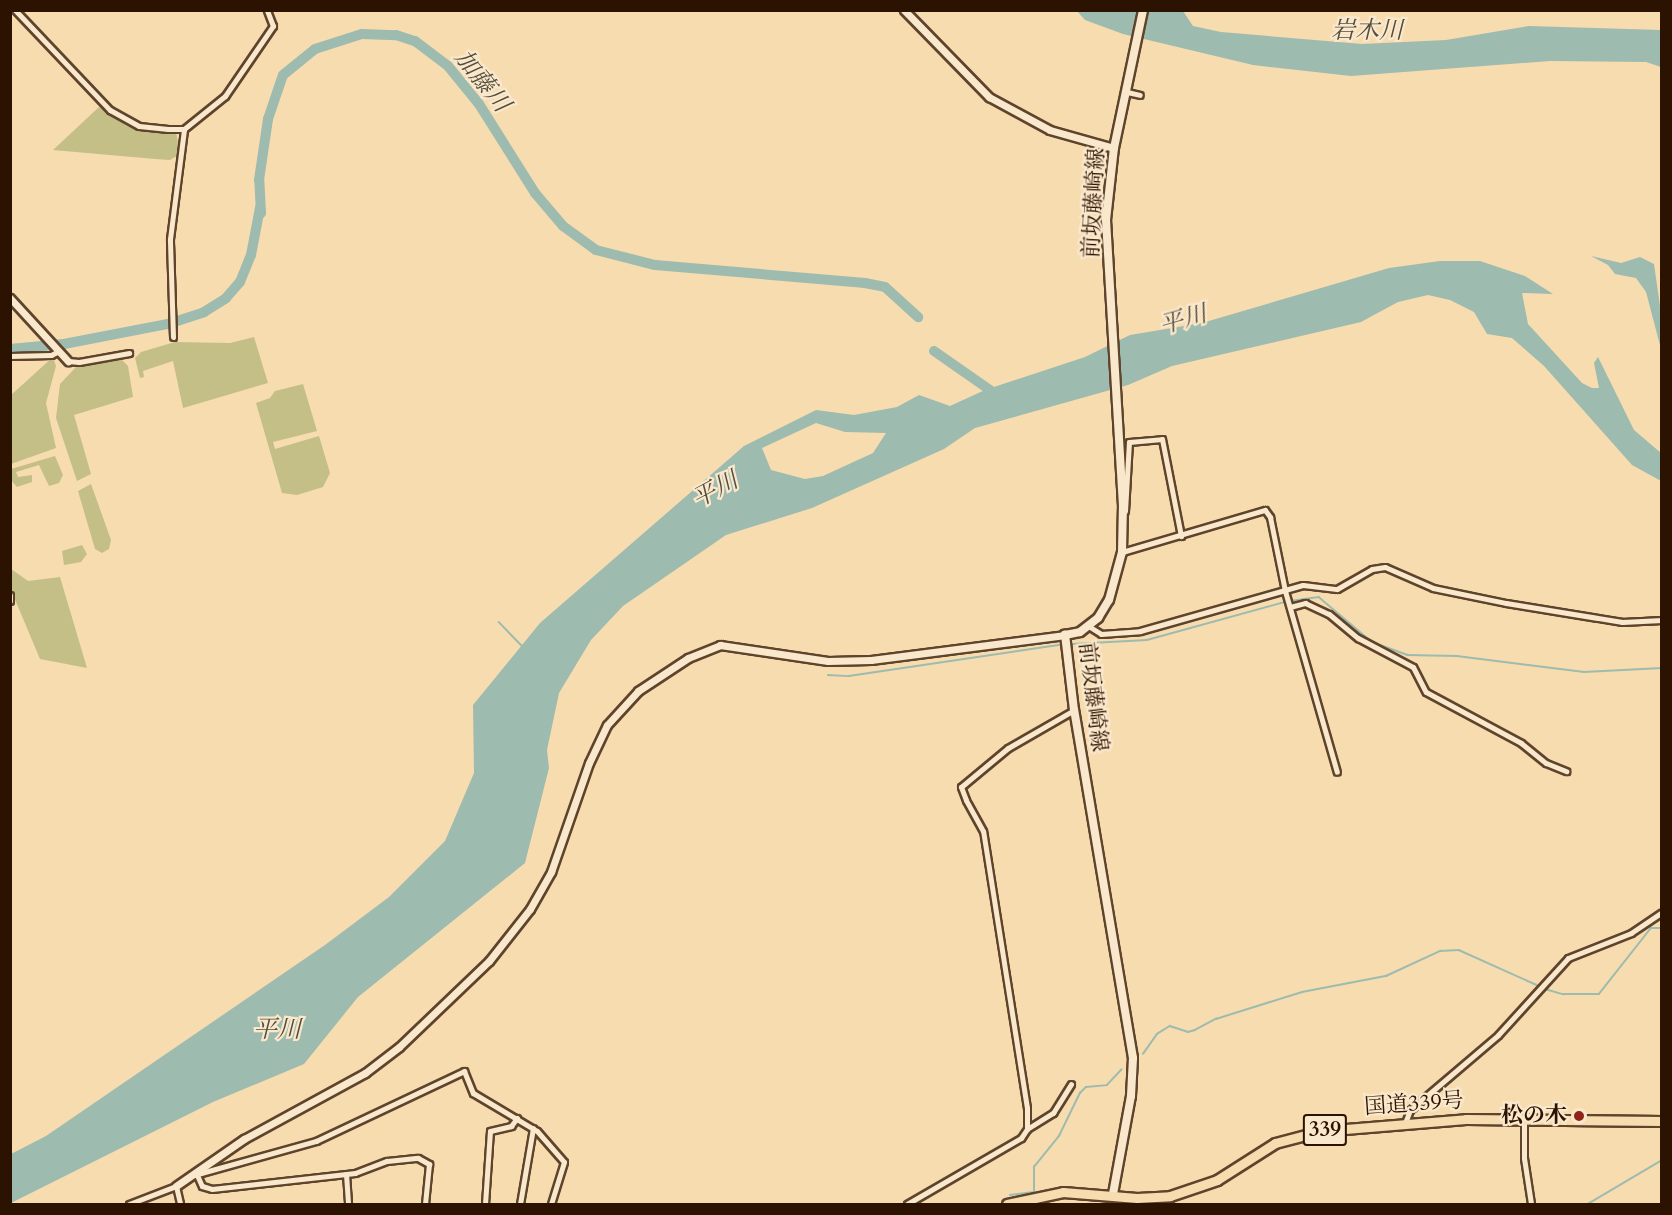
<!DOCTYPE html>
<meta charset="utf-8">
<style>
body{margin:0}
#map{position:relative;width:1672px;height:1215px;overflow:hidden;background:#f7dcb0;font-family:Cardo,"Noto Serif JP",serif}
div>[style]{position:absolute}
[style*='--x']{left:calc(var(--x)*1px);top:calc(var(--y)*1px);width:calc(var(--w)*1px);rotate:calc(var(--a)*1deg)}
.green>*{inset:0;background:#c3bf87}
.water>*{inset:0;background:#9dbbae}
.stream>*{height:1.5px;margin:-0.75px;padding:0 0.75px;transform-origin:0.75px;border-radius:0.75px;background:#9dbbae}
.river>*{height:10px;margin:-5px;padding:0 5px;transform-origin:5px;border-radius:5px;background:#9dbbae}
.roads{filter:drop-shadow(2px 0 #5f442c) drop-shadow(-2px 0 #5f442c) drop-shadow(0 2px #5f442c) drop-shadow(0 -2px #5f442c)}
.minor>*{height:5px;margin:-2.5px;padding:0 2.5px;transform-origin:2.5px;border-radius:2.5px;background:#fae8cc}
.tertiary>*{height:7px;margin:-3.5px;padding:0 3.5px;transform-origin:3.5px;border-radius:3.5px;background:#fae8cc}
.secondary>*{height:8px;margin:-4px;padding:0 4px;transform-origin:4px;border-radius:4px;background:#fae8cc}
.trunk>*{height:9px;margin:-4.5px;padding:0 4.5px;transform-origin:4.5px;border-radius:4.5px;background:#f7dcb0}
.dots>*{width:16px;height:16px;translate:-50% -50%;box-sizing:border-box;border:3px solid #fae8cc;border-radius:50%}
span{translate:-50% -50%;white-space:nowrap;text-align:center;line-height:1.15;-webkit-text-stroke:4.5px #fae8cc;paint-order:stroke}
.shield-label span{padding:2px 4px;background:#fae8cc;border:2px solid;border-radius:4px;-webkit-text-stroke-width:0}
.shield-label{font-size:21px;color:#2c1200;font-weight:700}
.street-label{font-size:22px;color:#2c1200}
.poi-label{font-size:22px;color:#2c1200;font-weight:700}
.right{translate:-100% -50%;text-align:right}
.water-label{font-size:24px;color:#544d3d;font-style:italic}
.frame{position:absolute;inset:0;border:12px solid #2c1200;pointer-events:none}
</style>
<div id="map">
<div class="green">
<div style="clip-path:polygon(99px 107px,127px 126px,143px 131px,176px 132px,180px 154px,170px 160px,155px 159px,53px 150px)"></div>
<div style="clip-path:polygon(254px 337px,268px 383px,183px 408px,173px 361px,143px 371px,144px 377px,140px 378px,135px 358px,141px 352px,175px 342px,230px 343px)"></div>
<div style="clip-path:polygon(53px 357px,56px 366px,46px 403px,56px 448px,11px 464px,11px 395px)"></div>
<div style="clip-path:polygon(122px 360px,128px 366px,133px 397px,74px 415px,91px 474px,77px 481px,56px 418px,60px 384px,76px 367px)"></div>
<div style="clip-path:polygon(303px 384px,317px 431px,273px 442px,275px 449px,319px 436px,330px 473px,323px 487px,297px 495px,282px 493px,256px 403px,270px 398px,275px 391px)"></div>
<div style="clip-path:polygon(55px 456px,63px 475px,59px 483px,49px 486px,39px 465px,16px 472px,18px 477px,32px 475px,32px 482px,17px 487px,11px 480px,11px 469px)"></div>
<div style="clip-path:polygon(91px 484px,111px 540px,109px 549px,102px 553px,95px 549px,78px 491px)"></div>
<div style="clip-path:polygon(82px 545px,87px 554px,81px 562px,64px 565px,62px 551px)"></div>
<div style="clip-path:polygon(11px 569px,28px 581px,60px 577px,87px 668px,40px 659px,11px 590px)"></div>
</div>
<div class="water">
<div style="clip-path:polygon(1077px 11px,1183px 11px,1193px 26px,1221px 32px,1362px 44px,1446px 40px,1529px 26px,1661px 30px,1661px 67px,1646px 62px,1550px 61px,1351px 76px,1253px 65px,1123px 34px,1085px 20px)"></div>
<div style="clip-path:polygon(1591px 256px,1621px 263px,1640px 257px,1654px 264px,1661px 313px,1661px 349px,1646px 292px,1636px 278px,1615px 274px,1608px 265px)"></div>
<div style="clip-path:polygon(evenodd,1440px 261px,1480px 261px,1525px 276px,1553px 294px,1522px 293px,1528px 324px,1582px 383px,1592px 388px,1599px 388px,1594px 363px,1598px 357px,1634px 430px,1661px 453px,1661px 481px,1632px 465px,1544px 366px,1512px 338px,1487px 334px,1474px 312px,1450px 300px,1428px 295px,1398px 302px,1361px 322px,1172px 366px,1128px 385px,975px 428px,944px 449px,812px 508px,726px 535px,623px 606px,591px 640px,559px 693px,547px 750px,549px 768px,525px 863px,358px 997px,304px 1064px,213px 1102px,11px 1203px,11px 1154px,46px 1136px,325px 945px,389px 897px,445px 841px,474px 773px,473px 705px,540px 623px,744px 446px,816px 410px,854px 415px,897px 407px,919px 395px,950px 406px,985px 390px,1085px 357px,1130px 335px,1202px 323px,1389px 268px,1440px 261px,816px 423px,845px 432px,886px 433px,873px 453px,823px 476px,805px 479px,771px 470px,762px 448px,816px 423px)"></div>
</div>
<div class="stream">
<div style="--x:1290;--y:601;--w:29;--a:-8"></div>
<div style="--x:1319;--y:597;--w:70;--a:40.3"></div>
<div style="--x:1372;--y:642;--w:37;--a:20"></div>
<div style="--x:1407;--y:655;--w:50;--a:1.1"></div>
<div style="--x:1457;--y:656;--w:128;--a:7.2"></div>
<div style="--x:1584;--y:672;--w:78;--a:-2.9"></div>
<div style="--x:499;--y:622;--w:32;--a:46"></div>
<div style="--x:1072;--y:644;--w:75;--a:-3.1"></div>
<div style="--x:1147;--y:640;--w:143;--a:-15.4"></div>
<div style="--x:828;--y:675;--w:21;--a:3"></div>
<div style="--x:849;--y:676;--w:213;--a:-8.4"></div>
<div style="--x:1545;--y:989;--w:19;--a:16"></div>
<div style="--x:1563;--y:994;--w:36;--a:0"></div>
<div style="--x:1599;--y:994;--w:84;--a:-51.8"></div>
<div style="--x:1651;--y:928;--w:11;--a:0"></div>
<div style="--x:1143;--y:1054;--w:24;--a:-55"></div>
<div style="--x:1157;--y:1034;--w:15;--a:-32"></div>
<div style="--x:1170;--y:1026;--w:19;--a:18"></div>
<div style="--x:1188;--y:1032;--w:7;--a:-16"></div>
<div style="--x:1195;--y:1030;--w:24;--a:-28"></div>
<div style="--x:1216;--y:1019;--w:90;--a:-17.4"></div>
<div style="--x:1302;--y:992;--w:86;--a:-10.8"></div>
<div style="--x:1386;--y:976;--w:60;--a:-24.8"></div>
<div style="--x:1440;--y:951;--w:19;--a:-3"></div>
<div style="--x:1459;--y:950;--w:85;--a:24.2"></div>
<div style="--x:1010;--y:1195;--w:24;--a:-7"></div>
<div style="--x:1034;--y:1192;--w:25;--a:-90"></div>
<div style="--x:1034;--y:1167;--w:40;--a:-51"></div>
<div style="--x:1059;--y:1136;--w:48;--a:-64"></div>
<div style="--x:1080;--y:1093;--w:8;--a:-45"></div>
<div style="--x:1086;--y:1087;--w:21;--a:-5"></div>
<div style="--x:1107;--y:1085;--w:21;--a:-47"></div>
<div style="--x:1588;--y:1204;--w:86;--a:-30.7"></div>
</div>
<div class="river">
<div style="--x:10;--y:349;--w:54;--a:-5.3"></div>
<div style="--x:64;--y:344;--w:106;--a:-10.9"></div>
<div style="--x:168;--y:324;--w:38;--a:-18"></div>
<div style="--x:204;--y:312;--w:26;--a:-32"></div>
<div style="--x:226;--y:298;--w:21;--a:-49"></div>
<div style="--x:240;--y:282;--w:29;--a:-68"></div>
<div style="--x:251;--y:255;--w:48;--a:-79.2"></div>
<div style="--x:260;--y:208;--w:5;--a:79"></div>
<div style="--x:261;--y:213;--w:33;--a:-93"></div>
<div style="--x:259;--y:180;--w:62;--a:-81.6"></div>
<div style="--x:268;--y:119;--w:46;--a:-71.2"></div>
<div style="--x:283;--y:75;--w:41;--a:-39.1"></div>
<div style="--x:315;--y:49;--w:49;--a:-17.7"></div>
<div style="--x:362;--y:34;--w:34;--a:2"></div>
<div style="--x:396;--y:35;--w:20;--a:18"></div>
<div style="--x:415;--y:41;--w:41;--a:37.1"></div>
<div style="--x:448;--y:66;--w:49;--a:50.8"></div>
<div style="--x:479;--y:104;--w:105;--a:57.8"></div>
<div style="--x:535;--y:193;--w:43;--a:49.7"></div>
<div style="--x:563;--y:226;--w:41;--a:36"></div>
<div style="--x:596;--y:250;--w:61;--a:14.3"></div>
<div style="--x:655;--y:265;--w:211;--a:4.9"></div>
<div style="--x:865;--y:283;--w:20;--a:11"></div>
<div style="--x:885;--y:287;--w:45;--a:42.3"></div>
<div style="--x:934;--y:351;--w:80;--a:34.9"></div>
</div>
<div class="roads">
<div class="minor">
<div style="--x:15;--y:10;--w:138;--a:46.5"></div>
<div style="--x:110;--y:110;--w:33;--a:29"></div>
<div style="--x:139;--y:126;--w:29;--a:6"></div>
<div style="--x:168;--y:129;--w:16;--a:0"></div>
<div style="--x:184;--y:129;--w:53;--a:-38.8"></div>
<div style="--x:225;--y:96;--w:85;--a:-55.6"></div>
<div style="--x:273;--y:26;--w:17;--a:-111"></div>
<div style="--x:1127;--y:92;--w:13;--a:13"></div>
<div style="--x:173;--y:337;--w:98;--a:-91.8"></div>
<div style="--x:170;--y:239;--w:111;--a:-82.7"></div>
<div style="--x:10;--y:356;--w:41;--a:-1.4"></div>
<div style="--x:51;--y:355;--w:9;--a:-27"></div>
<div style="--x:68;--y:361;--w:11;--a:5"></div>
<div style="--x:79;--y:362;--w:51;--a:-10.2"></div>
<div style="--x:1125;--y:511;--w:69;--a:-86.7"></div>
<div style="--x:1129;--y:442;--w:33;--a:-5"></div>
<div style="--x:1162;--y:439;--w:99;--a:78.9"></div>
<div style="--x:1122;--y:552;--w:149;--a:-16.4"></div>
<div style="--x:1265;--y:510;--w:9;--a:54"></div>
<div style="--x:1270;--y:517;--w:76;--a:78.5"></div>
<div style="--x:1285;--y:591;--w:188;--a:74"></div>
<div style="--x:10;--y:595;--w:6;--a:90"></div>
<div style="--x:1290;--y:607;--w:16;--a:-15"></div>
<div style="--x:1305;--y:603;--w:26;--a:25"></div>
<div style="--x:1329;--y:614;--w:38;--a:40"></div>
<div style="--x:1358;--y:638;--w:62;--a:27.8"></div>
<div style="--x:1413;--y:667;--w:28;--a:63"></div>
<div style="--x:1426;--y:692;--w:108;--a:28.2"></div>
<div style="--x:1521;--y:743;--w:32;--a:39"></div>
<div style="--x:1546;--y:763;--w:22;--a:22"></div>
<div style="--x:1090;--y:627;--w:13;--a:32"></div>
<div style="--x:1101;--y:634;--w:39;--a:-4"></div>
<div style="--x:1140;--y:631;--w:169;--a:-15.8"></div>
<div style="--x:1303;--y:585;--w:34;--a:7"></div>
<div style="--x:1337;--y:589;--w:40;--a:-29.7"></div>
<div style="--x:1372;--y:569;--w:13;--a:-9"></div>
<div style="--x:1385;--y:567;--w:52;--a:23.6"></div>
<div style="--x:1433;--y:588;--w:75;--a:11.6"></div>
<div style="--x:1506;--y:603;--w:118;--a:9.3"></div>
<div style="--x:1622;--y:622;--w:40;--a:-2.9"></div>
<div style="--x:1524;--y:1118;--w:40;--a:90"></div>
<div style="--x:1524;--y:1158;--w:47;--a:81.3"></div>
<div style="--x:1405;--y:1123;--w:14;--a:-69"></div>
<div style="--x:1410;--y:1110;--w:116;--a:-40.4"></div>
<div style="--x:1498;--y:1035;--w:104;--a:-47.7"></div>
<div style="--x:1568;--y:958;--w:68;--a:-21.6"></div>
<div style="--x:1631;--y:933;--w:37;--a:-34"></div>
<div style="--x:1027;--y:1129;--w:31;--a:-32"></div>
<div style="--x:1053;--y:1113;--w:34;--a:-58"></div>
<div style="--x:346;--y:1174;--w:30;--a:86"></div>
<div style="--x:194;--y:1175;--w:127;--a:-15.6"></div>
<div style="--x:316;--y:1141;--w:164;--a:-25.3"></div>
<div style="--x:464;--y:1071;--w:24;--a:68"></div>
<div style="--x:473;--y:1093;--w:74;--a:30.7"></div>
<div style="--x:537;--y:1131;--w:41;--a:48.9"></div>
<div style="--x:564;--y:1162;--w:44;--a:107.2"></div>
<div style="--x:197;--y:1175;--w:12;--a:66"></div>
<div style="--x:202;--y:1186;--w:10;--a:17"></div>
<div style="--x:212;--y:1189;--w:144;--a:-6.4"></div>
<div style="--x:355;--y:1173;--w:34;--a:-21"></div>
<div style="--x:387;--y:1161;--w:31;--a:-6"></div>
<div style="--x:418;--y:1158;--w:13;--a:29"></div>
<div style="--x:429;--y:1164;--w:40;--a:95.7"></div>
<div style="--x:129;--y:1204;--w:50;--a:-21"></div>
<div style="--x:176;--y:1186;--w:18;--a:77"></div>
<div style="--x:485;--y:1204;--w:73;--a:-86.1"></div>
<div style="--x:490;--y:1131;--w:22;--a:-13"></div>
<div style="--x:511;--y:1126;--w:10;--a:-53"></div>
<div style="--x:520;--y:1204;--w:77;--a:-80.3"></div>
<div style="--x:907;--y:1204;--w:132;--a:-30.1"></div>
<div style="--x:1021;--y:1138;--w:11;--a:-56"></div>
<div style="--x:1027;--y:1129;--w:21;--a:-90"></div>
<div style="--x:1027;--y:1108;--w:280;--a:-99"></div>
<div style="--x:983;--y:831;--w:35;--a:-119"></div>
<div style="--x:966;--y:800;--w:14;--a:-111"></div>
<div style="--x:961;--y:787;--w:61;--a:-39.7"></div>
<div style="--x:1008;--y:748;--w:76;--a:-29.9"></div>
</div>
<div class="tertiary">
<div style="--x:904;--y:10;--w:122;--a:45.7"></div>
<div style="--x:989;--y:97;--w:69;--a:28.4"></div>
<div style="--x:1050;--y:130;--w:66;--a:15.7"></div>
<div style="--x:10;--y:298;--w:86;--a:47.4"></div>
<div style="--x:176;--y:1186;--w:83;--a:-34.7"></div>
<div style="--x:244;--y:1139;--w:138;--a:-28.6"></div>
<div style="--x:365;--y:1073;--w:43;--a:-37.4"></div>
<div style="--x:399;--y:1047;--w:124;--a:-43.7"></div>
<div style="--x:489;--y:961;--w:66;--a:-51.7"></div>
<div style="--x:530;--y:909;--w:43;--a:-60.4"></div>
<div style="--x:551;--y:872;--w:115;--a:-70.8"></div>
<div style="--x:589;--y:763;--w:42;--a:-64.7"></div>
<div style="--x:607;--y:725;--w:46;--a:-47.6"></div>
<div style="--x:638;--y:691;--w:60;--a:-33.4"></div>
<div style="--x:688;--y:658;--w:35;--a:-22"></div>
<div style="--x:720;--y:645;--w:109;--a:8.4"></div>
<div style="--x:828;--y:661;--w:43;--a:-1.3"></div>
<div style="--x:871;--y:660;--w:196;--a:-7.3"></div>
</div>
<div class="secondary">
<div style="--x:1113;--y:1194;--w:100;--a:-79.6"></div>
<div style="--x:1131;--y:1096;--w:38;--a:-87"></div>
<div style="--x:1133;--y:1058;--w:353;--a:-99.6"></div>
<div style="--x:1074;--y:710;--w:76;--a:-96.8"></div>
<div style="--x:1065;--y:635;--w:15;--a:-11"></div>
<div style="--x:1080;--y:632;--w:23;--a:-38"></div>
<div style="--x:1098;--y:618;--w:21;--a:-59"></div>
<div style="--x:1109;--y:600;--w:50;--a:-74.8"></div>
<div style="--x:1122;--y:552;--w:46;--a:-88.8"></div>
<div style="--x:1123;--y:506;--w:287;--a:-93.4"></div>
<div style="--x:1106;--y:220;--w:72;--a:-83.7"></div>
<div style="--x:1114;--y:148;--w:141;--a:-78.1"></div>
</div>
<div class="trunk">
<div style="--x:1007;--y:1204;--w:57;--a:-12.1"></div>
<div style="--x:1063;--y:1192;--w:74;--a:4.6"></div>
<div style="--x:1137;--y:1198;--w:33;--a:-3"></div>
<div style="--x:1170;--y:1196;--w:50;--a:-18.8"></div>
<div style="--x:1217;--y:1180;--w:69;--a:-32.5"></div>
<div style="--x:1275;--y:1143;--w:48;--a:-14.6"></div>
<div style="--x:1321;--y:1131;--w:145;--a:-4.7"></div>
<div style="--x:1466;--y:1119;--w:196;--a:0.6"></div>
</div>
</div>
<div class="dots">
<div style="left:1579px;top:1116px;background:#8f2418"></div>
</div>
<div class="shield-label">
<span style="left:1325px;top:1130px">339</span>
</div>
<div class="street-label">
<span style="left:1094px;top:203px;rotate:-87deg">前坂藤崎線</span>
<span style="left:1093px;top:697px;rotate:83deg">前坂藤崎線</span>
<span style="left:1414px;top:1104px;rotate:-4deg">国道339号</span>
</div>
<div class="poi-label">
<span class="right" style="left:1567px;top:1116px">松の木</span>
</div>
<div class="water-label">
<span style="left:1367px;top:31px">岩木川</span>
<span style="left:482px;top:81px;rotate:51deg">加藤川</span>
<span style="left:1183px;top:320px;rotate:-16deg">平川</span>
<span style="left:715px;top:490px;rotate:-28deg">平川</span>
<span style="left:277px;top:1030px">平川</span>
</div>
<div class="frame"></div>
</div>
